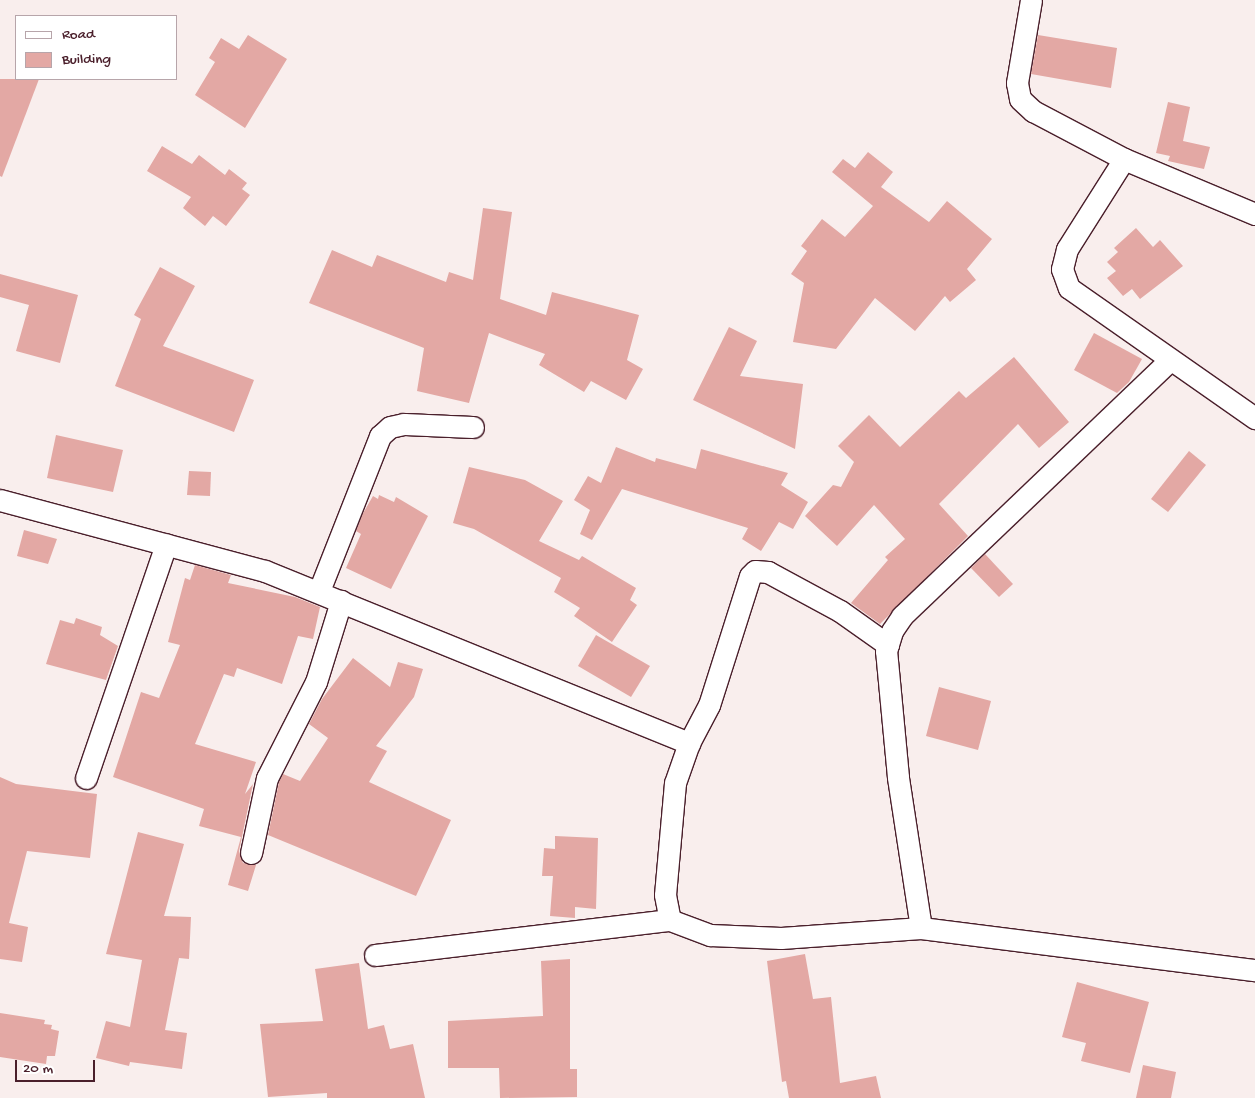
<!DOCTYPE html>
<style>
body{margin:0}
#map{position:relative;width:1255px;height:1098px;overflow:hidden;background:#f9eeed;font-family:"Gochi Hand",sans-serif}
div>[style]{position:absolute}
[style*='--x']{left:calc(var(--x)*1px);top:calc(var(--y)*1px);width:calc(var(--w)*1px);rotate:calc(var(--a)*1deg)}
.building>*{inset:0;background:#e3a8a4}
.roads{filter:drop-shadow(1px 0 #4a1f2b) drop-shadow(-1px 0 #4a1f2b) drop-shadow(0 1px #4a1f2b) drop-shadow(0 -1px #4a1f2b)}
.minor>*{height:21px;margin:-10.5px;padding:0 10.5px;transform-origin:10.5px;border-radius:10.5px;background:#fff}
span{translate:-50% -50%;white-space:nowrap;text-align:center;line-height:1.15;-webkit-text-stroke:4px #fff;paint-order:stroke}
.legend{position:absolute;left:15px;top:15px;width:162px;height:65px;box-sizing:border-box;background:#fff;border:1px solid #b7a5aa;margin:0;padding:6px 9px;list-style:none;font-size:15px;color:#4a1f2b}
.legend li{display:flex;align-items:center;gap:10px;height:25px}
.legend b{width:25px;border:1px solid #b7a5aa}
.scale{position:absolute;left:15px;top:1060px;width:80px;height:22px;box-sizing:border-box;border:2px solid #4a1f2b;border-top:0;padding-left:6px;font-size:15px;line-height:18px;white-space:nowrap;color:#4a1f2b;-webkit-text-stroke:4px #fff;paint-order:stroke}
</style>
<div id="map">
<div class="building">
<div style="clip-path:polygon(248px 35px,287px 59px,245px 128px,195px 95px,215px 62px,209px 58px,221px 38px,239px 49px)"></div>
<div style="clip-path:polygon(1038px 35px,1117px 48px,1111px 88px,1031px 74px)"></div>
<div style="clip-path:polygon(0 79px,39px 79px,2px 177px,0 176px)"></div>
<div style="clip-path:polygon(1168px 102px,1190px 107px,1183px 141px,1210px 147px,1204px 169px,1168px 161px,1170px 156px,1156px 153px)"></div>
<div style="clip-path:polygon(162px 146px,192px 164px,199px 155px,225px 175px,229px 169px,247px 183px,242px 189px,250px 195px,226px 226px,213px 216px,205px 226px,183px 208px,191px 197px,147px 171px)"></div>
<div style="clip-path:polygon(868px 152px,893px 172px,881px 187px,929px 222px,947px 201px,992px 239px,967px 269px,976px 280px,950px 302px,945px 296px,915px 331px,875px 298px,836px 349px,793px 342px,804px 283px,791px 274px,807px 251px,801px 246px,822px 219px,845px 237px,873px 206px,832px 172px,843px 159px,855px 168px)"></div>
<div style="clip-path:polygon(483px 208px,512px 212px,500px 299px,546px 315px,552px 292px,639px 315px,627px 360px,643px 369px,626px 400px,591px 381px,584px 392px,539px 365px,545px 354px,489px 333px,469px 403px,417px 391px,424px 348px,309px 303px,332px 250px,372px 267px,377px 255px,446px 282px,449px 272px,473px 280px)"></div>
<div style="clip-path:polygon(1136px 228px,1153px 247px,1160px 240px,1183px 266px,1140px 299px,1132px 289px,1123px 296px,1107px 278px,1116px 271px,1107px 262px,1118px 252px,1114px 248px)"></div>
<div style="clip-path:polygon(160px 267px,195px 286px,163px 346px,254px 380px,234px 432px,115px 386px,141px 319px,134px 315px)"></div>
<div style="clip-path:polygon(0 274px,78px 295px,60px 363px,16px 351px,29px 305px,0 297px)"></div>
<div style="clip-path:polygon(729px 327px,757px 341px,740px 376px,803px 384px,795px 449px,693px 400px)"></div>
<div style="clip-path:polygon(1094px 333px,1142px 359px,1129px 382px,1117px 393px,1074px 370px)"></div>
<div style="clip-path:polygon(1014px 357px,1069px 422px,1039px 448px,1018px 424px,939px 504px,968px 536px,880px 624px,851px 603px,888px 560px,885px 557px,905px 539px,874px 505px,837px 546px,805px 516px,833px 485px,841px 487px,854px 462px,838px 446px,869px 415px,900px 447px,959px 391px,966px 398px)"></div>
<div style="clip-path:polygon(56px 435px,123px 450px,113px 492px,47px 478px)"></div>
<div style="clip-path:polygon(616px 447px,655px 462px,656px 458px,696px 469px,701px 449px,788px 473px,781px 485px,808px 502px,793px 529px,779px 522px,761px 551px,742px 539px,748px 528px,622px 489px,592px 540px,580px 534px,590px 510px,574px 500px,588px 476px,601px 483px)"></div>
<div style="clip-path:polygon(1189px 451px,1206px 465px,1168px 512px,1151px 499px)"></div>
<div style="clip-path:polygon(469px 467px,525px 480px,563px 501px,539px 541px,579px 560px,582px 556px,636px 588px,630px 600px,637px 605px,612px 642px,574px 616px,580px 608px,554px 592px,561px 578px,474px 529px,453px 523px)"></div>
<div style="clip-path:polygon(189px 471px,211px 472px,210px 496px,187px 495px)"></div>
<div style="clip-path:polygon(379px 495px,394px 502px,396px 497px,428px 516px,391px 589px,346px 568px,361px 534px,356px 531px,362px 515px,373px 496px,378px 499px)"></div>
<div style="clip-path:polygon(24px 530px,57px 539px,48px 564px,17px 556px)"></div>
<div style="clip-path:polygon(985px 554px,1013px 584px,999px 597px,971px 568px)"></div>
<div style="clip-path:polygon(195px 565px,231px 575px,228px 583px,295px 597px,320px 607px,313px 639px,298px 636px,282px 684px,237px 668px,234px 677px,224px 674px,195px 744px,256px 762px,245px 794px,253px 784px,239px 851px,243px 863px,256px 865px,248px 891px,228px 885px,241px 837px,199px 826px,204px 809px,113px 777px,141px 692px,159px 698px,180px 645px,168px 642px,185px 578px,190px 580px)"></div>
<div style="clip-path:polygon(76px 618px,102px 627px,100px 635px,118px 646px,106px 680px,46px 664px,60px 620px,74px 624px)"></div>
<div style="clip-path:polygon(596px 635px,650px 666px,631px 697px,578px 666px)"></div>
<div style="clip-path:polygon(353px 658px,390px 687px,398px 662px,423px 669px,414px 697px,376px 746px,387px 751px,369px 782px,451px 820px,416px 896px,268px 835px,279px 782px,283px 774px,300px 781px,328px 738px,309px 724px,322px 699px)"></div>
<div style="clip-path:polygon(939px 687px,991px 701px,978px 750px,926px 736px)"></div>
<div style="clip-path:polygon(0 777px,16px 784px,97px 794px,90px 858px,27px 851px,9px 923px,28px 927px,22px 962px,0 959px)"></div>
<div style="clip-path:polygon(138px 832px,184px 844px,164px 916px,191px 917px,189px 959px,179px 958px,165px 1030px,187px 1033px,182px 1069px,130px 1062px,129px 1066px,96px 1058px,106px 1021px,130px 1027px,142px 960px,106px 954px)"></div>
<div style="clip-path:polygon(555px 836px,598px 838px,596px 909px,575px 907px,575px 918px,550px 916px,553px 876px,542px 876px,544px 848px,555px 849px)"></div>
<div style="clip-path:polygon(805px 954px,813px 999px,831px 997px,840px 1083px,876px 1076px,881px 1098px,789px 1098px,786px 1081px,782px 1082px,767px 961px)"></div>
<div style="clip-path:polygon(570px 959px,570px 1069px,577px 1069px,577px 1097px,500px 1098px,499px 1068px,448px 1068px,448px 1021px,543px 1016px,541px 961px)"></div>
<div style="clip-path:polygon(359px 963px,368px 1029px,384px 1025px,390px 1049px,413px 1044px,425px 1098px,327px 1098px,327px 1093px,268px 1097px,260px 1024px,323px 1021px,315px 969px)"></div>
<div style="clip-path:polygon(1077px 982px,1149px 1002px,1130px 1073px,1081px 1061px,1086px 1043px,1062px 1037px)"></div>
<div style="clip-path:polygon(0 1013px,45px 1020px,44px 1024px,52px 1025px,51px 1029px,59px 1031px,55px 1056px,47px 1056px,46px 1064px,0 1057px)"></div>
<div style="clip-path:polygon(1143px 1065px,1176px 1072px,1171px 1098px,1136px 1098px)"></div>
</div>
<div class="roads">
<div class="minor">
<div style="--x:1031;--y:0;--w:84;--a:99.6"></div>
<div style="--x:1017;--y:83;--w:16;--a:79"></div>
<div style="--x:1020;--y:99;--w:18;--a:43"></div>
<div style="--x:1033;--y:111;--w:103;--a:27.8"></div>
<div style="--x:1124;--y:159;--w:142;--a:22.8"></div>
<div style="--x:1124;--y:159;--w:107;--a:122.3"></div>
<div style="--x:1067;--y:249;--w:21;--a:104"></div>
<div style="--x:1062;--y:269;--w:20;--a:70"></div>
<div style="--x:1069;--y:288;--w:227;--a:35"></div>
<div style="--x:0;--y:500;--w:274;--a:15"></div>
<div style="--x:265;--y:571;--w:458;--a:22.1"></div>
<div style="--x:319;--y:591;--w:167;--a:-68.5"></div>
<div style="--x:380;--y:436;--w:13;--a:-42"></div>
<div style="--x:390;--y:427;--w:14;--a:-12"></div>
<div style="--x:404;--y:424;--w:69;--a:2.5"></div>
<div style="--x:888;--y:645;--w:59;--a:-144.7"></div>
<div style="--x:840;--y:611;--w:82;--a:-151.6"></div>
<div style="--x:768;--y:572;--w:13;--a:-176"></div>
<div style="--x:755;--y:571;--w:7;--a:135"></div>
<div style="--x:750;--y:576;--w:135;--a:107.6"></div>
<div style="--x:709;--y:705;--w:43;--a:117.8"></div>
<div style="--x:689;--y:743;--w:42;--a:109.3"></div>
<div style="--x:675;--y:783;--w:112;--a:95.1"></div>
<div style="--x:665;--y:895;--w:25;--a:79"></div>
<div style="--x:670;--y:920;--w:43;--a:20.6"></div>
<div style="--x:710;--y:935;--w:71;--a:2.4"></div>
<div style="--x:781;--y:938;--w:140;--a:-4.1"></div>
<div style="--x:921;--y:928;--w:337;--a:7.2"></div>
<div style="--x:86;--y:778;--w:247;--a:-71.1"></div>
<div style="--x:251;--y:853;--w:77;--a:-78"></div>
<div style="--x:267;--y:778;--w:108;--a:-63"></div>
<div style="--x:316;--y:682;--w:85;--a:-72.8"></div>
<div style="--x:921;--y:928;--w:153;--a:-98.7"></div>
<div style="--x:898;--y:777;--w:127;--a:-95.4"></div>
<div style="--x:886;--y:651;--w:21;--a:-73"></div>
<div style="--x:892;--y:631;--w:18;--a:-56"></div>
<div style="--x:902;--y:616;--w:369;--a:-43.7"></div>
<div style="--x:375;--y:955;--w:297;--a:-6.8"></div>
</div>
</div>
<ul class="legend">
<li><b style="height:6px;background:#fff"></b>Road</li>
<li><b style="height:14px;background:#e3a8a4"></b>Building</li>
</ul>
<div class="scale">20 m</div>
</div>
